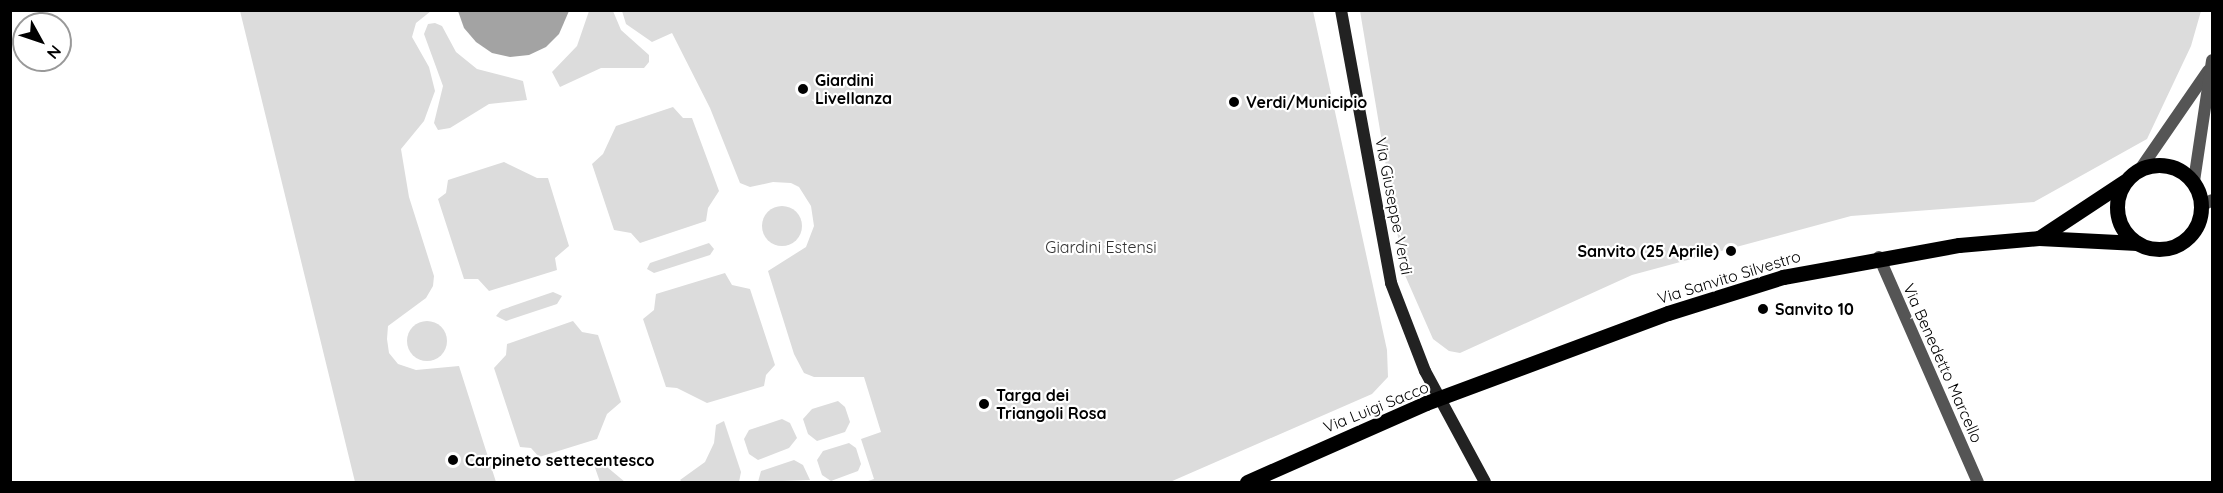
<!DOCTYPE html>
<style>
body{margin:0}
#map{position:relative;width:2223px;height:493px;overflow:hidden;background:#fff;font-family:Quicksand,sans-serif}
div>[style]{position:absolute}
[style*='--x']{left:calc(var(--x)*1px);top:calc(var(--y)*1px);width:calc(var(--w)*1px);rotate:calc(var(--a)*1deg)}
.green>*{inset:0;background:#dcdcdc}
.round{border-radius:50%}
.water>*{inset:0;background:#a3a3a3}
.minor>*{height:12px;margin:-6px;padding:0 6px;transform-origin:6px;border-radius:6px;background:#555}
.tertiary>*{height:12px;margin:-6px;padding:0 6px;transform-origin:6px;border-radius:6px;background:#555}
.secondary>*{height:12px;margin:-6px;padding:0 6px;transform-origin:6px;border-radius:6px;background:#222}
.primary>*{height:15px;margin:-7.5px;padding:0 7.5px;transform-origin:7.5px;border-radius:7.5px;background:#000}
.primary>.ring{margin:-7.5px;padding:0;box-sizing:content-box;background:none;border:15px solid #000;border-radius:50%}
.dots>*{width:16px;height:16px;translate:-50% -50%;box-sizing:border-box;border:3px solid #fff;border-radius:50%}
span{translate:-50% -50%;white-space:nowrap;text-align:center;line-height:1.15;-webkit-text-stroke:4.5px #fff;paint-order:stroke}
.poi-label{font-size:16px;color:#000;font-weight:700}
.left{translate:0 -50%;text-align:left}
.right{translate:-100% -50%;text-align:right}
.street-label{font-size:16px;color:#000}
.park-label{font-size:16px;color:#333}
.frame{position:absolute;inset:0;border:12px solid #000;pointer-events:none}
.north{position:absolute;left:12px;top:12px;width:60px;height:60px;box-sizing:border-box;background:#fff;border:2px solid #999;border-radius:50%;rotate:130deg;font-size:16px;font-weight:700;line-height:24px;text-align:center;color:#000}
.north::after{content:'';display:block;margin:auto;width:21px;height:27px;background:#000;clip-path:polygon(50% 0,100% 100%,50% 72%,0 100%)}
</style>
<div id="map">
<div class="green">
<div style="clip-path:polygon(240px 11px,431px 11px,416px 23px,412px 37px,429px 67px,435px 91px,424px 121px,401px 149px,409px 197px,434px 276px,433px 286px,426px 298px,388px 326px,387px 339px,389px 353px,398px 364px,416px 370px,459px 366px,496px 482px,355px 482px)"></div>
<div style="clip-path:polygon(589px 11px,613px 11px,621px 30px,649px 55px,649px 62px,644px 68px,601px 68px,560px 87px,552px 72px,577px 46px)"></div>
<div style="clip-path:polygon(622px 11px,1313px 11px,1387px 350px,1388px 377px,1372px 394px,1170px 482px,865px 482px,874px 479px,861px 439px,881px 432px,864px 377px,814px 377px,804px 373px,794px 354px,768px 271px,806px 247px,814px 226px,811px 206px,799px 187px,791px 183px,773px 182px,750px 187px,740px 183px,710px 108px,672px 33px,652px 42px,626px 24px)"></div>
<div style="clip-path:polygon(1360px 11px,1360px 10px,2201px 11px,2191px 46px,2147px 139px,2034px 202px,1851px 216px,1632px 275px,1460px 353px,1449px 351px,1433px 339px,1404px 273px)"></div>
<div style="clip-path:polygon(435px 23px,442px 26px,456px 52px,477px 69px,523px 81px,527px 100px,489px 104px,450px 128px,438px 130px,434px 123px,443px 86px,424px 34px,428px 24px)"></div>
<div style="clip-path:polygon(673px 107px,683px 118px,692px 118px,719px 191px,708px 208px,706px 221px,640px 243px,631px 233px,614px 230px,592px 164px,603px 154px,616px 126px)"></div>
<div style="clip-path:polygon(504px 162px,537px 178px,548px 178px,569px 246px,555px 258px,557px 270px,489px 291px,478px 279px,464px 279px,438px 199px,446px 193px,448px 180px)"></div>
<div class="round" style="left:762px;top:206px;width:40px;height:40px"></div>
<div style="clip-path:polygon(709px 243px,714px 249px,710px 255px,654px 273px,647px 269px,650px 263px)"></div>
<div style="clip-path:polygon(725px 273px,732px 285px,750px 289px,775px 365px,766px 375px,764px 386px,707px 403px,677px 388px,666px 387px,643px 319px,654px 310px,656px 294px)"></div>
<div style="clip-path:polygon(553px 292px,562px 296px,557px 304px,506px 321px,496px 316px,501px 310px)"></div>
<div style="clip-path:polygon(573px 321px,582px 332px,598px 335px,621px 402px,607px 414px,597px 439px,539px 457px,531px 448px,520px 447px,494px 368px,506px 355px,507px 344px)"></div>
<div class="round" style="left:407px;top:321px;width:40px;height:40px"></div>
<div style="clip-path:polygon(838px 401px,845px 407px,850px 422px,845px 432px,817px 441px,808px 434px,803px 419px,812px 409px)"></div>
<div style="clip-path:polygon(782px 419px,790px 423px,797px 438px,789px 448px,758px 460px,749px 454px,744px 439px,749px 430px)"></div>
<div style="clip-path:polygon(724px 421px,741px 472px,739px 482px,682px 482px,680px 480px,705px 462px,714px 443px,716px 425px)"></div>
<div style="clip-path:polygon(849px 443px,856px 448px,861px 464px,858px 471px,831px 481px,822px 475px,817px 460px,823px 451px)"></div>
<div style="clip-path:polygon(794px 460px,803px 465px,810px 480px,758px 482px,761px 471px)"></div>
<div style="clip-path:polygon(593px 462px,601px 462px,625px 482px,600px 482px)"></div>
</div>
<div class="water">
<div style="clip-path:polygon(458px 11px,458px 10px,569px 11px,559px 34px,546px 47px,529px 55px,510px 57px,492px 53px,476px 42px,464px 28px)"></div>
</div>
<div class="minor">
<div style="--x:2203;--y:205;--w:10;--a:-29"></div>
<div style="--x:1879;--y:257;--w:246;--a:66.3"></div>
</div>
<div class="tertiary">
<div style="--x:2141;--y:168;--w:118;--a:-55.4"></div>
<div style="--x:2194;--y:181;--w:122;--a:-81.5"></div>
</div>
<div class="secondary">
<div style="--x:1341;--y:10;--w:278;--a:79.6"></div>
<div style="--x:1391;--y:283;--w:94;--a:68.9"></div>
<div style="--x:1425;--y:371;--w:126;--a:61.6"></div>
</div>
<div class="primary">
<div class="ring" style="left:2117px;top:165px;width:69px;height:69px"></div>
<div style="--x:2039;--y:238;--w:102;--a:-33.4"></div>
<div style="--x:1247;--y:482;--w:196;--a:-23.8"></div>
<div style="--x:1426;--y:403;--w:258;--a:-20.4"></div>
<div style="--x:1668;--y:313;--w:121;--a:-17.4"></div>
<div style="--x:1783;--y:277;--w:179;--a:-10.3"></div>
<div style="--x:1959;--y:245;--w:80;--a:-5"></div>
<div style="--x:2039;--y:238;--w:98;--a:2.9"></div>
</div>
<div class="dots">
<div style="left:803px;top:89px;background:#000"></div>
<div style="left:1234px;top:102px;background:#000"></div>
<div style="left:1731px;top:251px;background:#000"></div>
<div style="left:1763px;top:309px;background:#000"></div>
<div style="left:984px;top:404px;background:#000"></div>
<div style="left:453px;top:460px;background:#000"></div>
</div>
<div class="poi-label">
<span class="left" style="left:815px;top:89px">Giardini<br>Livellanza</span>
<span class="left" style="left:1246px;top:102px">Verdi/Municipio</span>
<span class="right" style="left:1719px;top:251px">Sanvito (25 Aprile)</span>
<span class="left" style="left:1775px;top:309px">Sanvito 10</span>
<span class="left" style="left:996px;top:404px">Targa dei<br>Triangoli Rosa</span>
<span class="left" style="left:465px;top:460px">Carpineto settecentesco</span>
</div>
<div class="street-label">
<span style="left:1394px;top:206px;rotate:79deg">Via Giuseppe Verdi</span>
<span style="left:1729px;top:277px;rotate:-17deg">Via Sanvito Silvestro</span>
<span style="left:1943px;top:363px;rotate:66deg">Via Benedetto Marcello</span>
<span style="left:1376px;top:407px;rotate:-22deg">Via Luigi Sacco</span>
</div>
<div class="park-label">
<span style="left:1101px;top:247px">Giardini Estensi</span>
</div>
<div class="frame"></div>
<div class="north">N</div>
</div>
